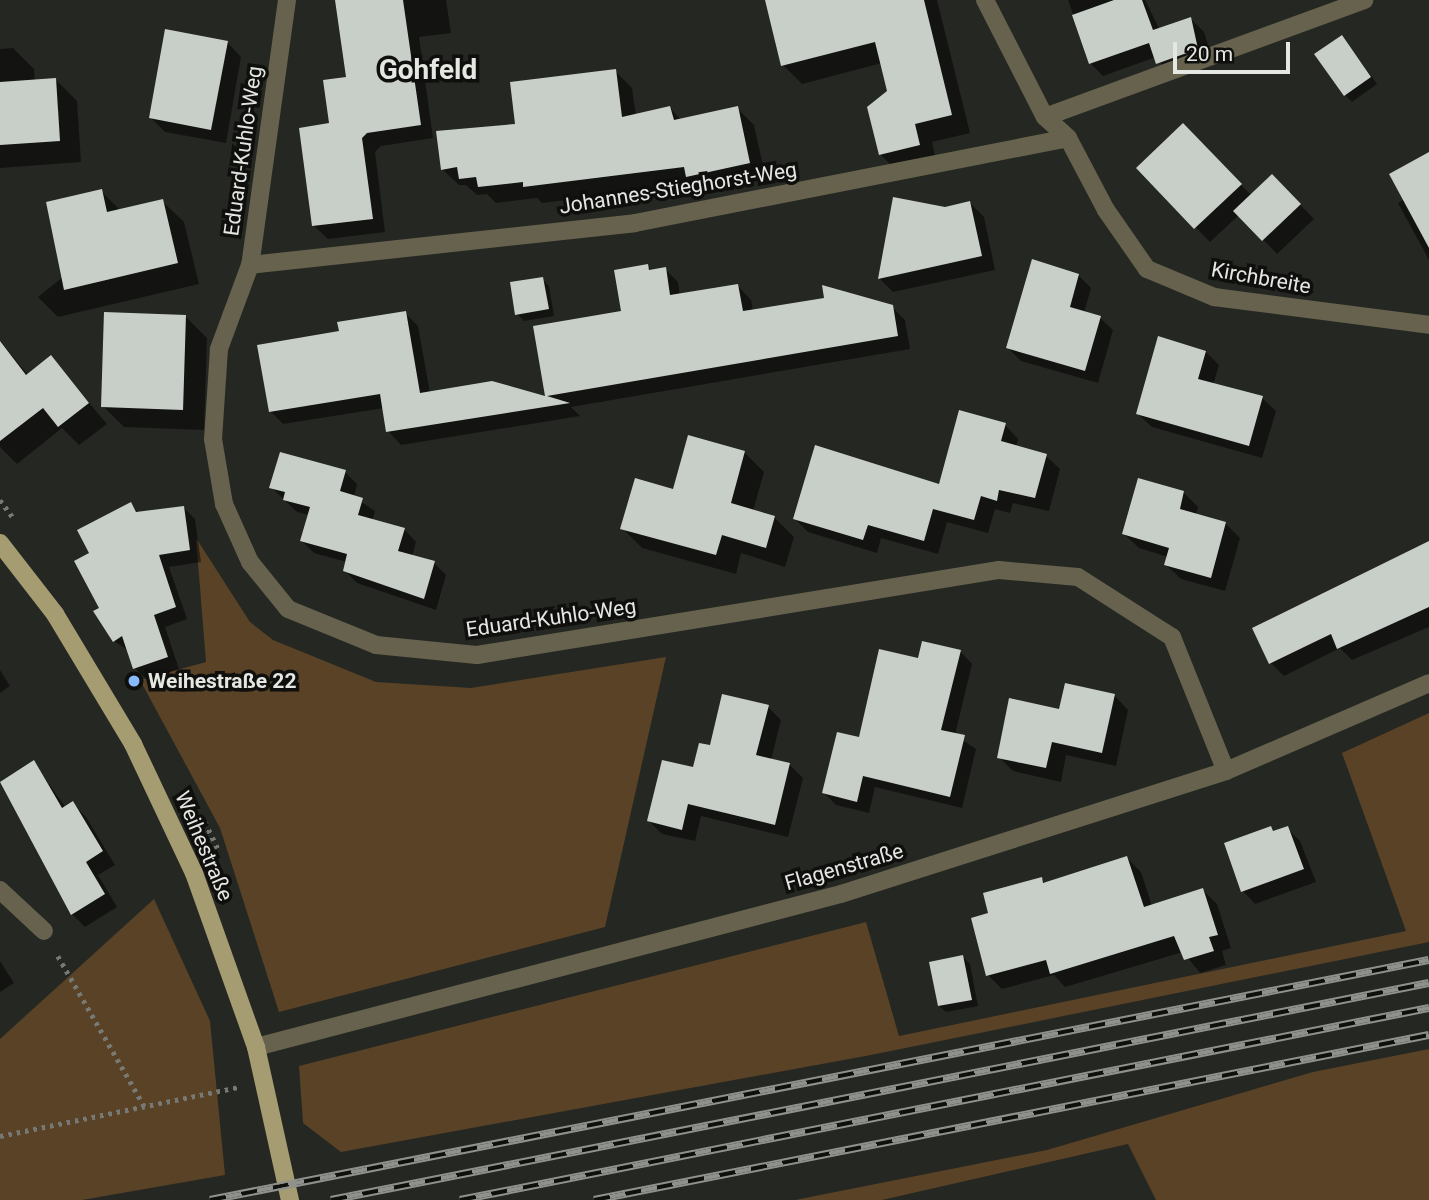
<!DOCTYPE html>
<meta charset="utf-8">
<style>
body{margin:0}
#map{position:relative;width:1429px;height:1200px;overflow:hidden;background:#252722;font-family:Roboto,sans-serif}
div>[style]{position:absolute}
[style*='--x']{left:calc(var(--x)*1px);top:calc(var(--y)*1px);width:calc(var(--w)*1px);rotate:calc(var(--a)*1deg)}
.green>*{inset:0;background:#594226}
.shadow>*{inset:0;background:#0007}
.building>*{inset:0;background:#c8cfc9}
.path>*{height:4.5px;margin-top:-2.25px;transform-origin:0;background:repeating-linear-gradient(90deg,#777974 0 3.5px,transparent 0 8.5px)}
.minor>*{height:18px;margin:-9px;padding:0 9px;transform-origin:9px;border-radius:9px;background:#66624d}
.major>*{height:18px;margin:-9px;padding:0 9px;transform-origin:9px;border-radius:9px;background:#a59c72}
.rail>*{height:8px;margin-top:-4px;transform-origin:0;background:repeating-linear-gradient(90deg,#0f100d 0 16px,#8f918d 0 32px);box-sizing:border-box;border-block:2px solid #8f918d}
.dots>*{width:19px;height:19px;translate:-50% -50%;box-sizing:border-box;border:4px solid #0f100d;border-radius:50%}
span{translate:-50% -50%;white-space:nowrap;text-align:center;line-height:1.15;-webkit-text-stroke:7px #0f100d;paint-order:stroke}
.street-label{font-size:21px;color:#e5e7e3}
.poi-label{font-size:21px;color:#e5e7e3;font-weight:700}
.left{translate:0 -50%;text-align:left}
.district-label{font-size:28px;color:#e5e7e3;font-weight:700}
.scale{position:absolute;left:1173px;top:42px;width:117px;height:32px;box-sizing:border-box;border:4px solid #e5e7e3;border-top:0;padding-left:9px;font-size:21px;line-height:24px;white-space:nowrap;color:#e5e7e3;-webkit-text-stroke:5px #0f100d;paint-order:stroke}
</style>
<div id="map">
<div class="green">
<div style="clip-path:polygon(196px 538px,250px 622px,273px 640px,376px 682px,471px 688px,666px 657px,605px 927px,279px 1012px,220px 828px,140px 680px,206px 662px)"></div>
<div style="clip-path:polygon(1429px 713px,1429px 942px,871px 1055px,341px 1152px,303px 1123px,299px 1066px,866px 922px,899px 1036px,1406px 931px,1342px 753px)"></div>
<div style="clip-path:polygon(154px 899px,210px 1021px,225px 1175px,82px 1200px,0 1200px,0 1039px)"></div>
<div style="clip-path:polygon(1429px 1049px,1429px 1200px,1156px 1200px,1128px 1144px,882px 1200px,795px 1200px,1047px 1150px,1313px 1072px)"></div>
</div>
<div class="shadow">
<div style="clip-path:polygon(348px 0,446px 0,451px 33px,419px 37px,433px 138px,381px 146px,375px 152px,385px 232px,328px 239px,314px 226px,331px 125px,348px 79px)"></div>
<div style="clip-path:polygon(786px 0,937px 0,970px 133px,932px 142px,937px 164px,899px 173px,880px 154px,889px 92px,882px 63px,802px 84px,783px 65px)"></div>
<div style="clip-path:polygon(1055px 0,1145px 0,1160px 30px,1191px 19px,1204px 32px,1210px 51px,1171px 76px,1156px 57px,1103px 76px,1090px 63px,1068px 0)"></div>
<div style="clip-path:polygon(227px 42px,241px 57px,226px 143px,165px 132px,151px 118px)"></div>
<div style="clip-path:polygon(1348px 44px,1377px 84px,1352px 102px,1345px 95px)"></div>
<div style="clip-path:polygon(13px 48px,34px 69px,35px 81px,55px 79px,77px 101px,81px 162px,0 168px,0 49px)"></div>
<div style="clip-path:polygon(615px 71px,632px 88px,636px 116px,670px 108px,681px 120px,737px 108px,754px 125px,766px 179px,704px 193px,696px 184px,542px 203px,537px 198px,496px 203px,487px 194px,477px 195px,466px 185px,459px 185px,442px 169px)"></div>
<div style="clip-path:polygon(1183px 125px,1252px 196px,1272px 176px,1314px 219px,1277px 254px,1239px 215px,1210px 242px,1138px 168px)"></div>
<div style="clip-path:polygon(1429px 154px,1429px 260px,1398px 203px,1405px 199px)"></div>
<div style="clip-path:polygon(101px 191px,121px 211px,162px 201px,184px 222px,199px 284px,58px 317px,38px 297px,69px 272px)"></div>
<div style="clip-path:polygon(970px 203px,984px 217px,995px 270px,893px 292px,879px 278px,945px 208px)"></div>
<div style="clip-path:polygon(647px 266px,652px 271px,665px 269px,678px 282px,680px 296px,738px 286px,751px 300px,753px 311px,892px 307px,905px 320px,910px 349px,571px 407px,580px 416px,401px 445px,388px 431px,384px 408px,283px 424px,270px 411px,341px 333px,405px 313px,418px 326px,430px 393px,547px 398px,535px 327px,623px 313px)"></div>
<div style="clip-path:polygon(1078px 275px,1091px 288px,1084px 313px,1100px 318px,1113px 330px,1098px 383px,1021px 361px,1008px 348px)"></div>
<div style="clip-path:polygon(542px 279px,549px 286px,554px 316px,524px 321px,517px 314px)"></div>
<div style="clip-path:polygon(186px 317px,207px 338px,204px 430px,124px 427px,103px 406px)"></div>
<div style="clip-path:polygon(0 341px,28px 375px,51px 358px,107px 424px,79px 445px,62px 428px,17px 464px,0 447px)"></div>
<div style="clip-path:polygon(1206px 352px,1219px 365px,1213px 385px,1262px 398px,1276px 411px,1262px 458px,1152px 427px,1138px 414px)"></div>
<div style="clip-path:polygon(1005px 425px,1018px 439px,1016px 447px,1046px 456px,1060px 469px,1049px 511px,1013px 503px,1010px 513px,995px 509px,988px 533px,947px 522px,938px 554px,881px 538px,877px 553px,808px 532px,795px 519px,940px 486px)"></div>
<div style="clip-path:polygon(744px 452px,764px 472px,753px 511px,774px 517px,794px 537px,785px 567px,741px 553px,736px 574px,642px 548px,622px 528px,674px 491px)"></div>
<div style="clip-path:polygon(345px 472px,357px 484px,354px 497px,375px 511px,372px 521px,404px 529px,416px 542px,412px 557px,434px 563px,446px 575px,436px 610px,357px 583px,345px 571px,347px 562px,314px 553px,302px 541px,309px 515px,297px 512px,271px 487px)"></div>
<div style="clip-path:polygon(1183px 492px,1198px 507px,1196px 515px,1225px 523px,1240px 538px,1225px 591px,1181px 579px,1166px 565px,1168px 557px,1139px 548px,1124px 534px)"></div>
<div style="clip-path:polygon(131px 505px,139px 513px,183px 507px,195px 519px,201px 562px,169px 567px,187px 619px,165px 627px,179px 669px,147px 680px,135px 668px,129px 651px,114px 641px,102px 609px,91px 554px)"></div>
<div style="clip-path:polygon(1429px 543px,1429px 627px,1352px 660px,1340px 648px,1284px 676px,1271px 663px)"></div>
<div style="clip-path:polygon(960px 651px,972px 664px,955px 735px,976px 749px,962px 808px,875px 787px,869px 813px,836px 805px,824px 793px,920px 660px)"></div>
<div style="clip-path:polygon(0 670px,10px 686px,0 693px)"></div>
<div style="clip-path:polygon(1114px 695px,1128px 710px,1116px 766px,1066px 755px,1061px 782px,1013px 771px,999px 757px,1060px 711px)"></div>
<div style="clip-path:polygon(768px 707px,781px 720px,771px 760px,790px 765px,803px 778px,788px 837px,701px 816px,695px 841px,662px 834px,649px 821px,711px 747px)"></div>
<div style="clip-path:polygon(34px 763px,66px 808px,73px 804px,86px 817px,115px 865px,98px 875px,117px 907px,85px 927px,72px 914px)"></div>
<div style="clip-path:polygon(1270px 828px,1275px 832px,1287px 828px,1300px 841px,1316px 882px,1255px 904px,1243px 891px)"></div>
<div style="clip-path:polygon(1127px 858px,1141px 872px,1152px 906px,1203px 890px,1217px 904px,1231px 948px,1222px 951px,1226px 965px,1200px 973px,1183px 952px,1065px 987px,1054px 975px,1002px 989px,988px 975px,991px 914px,1041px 879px,1046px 884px)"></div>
<div style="clip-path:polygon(963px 957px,970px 964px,978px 1006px,946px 1012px,939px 1006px)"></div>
<div style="clip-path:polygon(0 961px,14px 983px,0 992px)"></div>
</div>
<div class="building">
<div style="clip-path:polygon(335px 0,403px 0,421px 125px,367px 133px,362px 138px,373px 219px,312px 226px,299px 128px,329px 123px,323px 80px,346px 77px)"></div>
<div style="clip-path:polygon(765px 0,924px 0,952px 115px,915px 124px,920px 145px,879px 155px,867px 107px,887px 91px,875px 42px,781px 66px)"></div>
<div style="clip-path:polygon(1114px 0,1142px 0,1153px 30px,1191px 17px,1198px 49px,1156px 64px,1149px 43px,1089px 64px,1072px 15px)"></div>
<div style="clip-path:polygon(165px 29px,228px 41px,211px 130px,149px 118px)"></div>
<div style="clip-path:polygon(1342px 35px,1371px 77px,1344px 96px,1314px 54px)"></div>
<div style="clip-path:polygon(616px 69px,622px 117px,670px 106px,674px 120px,738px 106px,750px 163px,686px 177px,684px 167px,523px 187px,523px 182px,478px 187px,476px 177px,459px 179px,457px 167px,441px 170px,436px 131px,515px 124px,510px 82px)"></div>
<div style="clip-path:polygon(56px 78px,60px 141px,0 145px,0 82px)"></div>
<div style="clip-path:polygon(1183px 123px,1242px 184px,1194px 229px,1136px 168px)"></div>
<div style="clip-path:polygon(1429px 152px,1429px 248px,1389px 174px)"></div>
<div style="clip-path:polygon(1272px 174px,1301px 204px,1262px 241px,1233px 211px)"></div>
<div style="clip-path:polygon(102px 189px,107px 212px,163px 199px,178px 263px,64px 290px,46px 202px)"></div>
<div style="clip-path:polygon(893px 197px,945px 207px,970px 201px,982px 256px,878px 279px)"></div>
<div style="clip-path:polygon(1032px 259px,1079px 274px,1070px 307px,1101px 316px,1085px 371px,1006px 348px)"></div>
<div style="clip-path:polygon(648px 264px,649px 270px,666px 267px,670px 295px,738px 284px,743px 311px,824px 298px,822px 285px,893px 305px,898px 336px,547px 396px,570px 403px,386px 432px,380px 394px,269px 412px,257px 345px,339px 331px,337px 322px,406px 311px,420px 393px,492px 381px,545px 396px,533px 326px,621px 311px,614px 270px)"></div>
<div style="clip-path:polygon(543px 277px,549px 309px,515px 315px,510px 282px)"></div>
<div style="clip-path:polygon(104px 312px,186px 315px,183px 410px,101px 407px)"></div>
<div style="clip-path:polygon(1158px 336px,1206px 351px,1198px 379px,1263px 396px,1249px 446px,1136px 414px)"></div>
<div style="clip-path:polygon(0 341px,26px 375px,51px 355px,89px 403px,58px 427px,43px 408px,0 441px)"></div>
<div style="clip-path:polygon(959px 410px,1006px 423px,1001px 441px,1047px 454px,1035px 498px,999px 490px,997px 501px,981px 496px,974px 520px,933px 509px,924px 541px,868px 525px,863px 540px,793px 519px,815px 445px,939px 484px)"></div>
<div style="clip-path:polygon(688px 435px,745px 451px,731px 503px,775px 516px,766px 548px,722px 535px,716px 555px,620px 529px,635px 478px,673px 489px)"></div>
<div style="clip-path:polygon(280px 452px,346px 470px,340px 491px,363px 498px,358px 515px,405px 528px,398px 551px,435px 561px,424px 599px,343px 571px,347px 554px,300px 541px,310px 507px,283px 500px,285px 492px,269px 488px)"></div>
<div style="clip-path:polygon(1138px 478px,1184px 491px,1180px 509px,1226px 522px,1211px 578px,1164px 565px,1169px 548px,1122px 534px)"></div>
<div style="clip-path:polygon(131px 502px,136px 512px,184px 506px,190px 550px,159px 555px,176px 607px,154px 615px,168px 657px,133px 669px,122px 636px,113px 642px,93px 611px,99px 608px,74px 561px,89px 553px,77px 530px)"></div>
<div style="clip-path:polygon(1429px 541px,1429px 607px,1337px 649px,1331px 634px,1269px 664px,1252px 628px)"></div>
<div style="clip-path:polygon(922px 641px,961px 650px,941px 730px,965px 735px,950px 797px,863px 776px,857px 802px,822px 793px,837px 732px,859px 737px,879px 649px,918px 658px)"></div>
<div style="clip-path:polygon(1065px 683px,1115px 694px,1102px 753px,1052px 742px,1046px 768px,997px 758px,1009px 698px,1059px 709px)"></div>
<div style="clip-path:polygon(722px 694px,769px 705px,756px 755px,790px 763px,775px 825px,688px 804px,682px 830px,647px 821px,662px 760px,693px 767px,699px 743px,710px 745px)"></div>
<div style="clip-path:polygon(34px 760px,62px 808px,73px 801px,103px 851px,86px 862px,105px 894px,71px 915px,0 782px)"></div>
<div style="clip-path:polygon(1271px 826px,1273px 831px,1288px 826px,1304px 869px,1241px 892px,1224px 843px)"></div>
<div style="clip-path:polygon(1127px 856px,1144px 907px,1203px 888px,1218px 935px,1209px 937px,1214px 951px,1184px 960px,1174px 936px,1050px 974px,1046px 960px,986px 976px,971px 918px,988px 913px,983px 893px,1042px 877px,1043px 883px)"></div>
<div style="clip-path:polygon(963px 955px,972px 1000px,938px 1006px,929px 962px)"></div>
</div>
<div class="path">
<div style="--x:0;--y:500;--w:21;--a:53"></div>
<div style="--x:205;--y:822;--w:30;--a:64"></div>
<div style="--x:58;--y:956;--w:174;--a:60.1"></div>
<div style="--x:0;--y:1136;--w:243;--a:-11.6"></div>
</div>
<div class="minor">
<div style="--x:287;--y:0;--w:268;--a:97.9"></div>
<div style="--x:250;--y:265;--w:90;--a:110.3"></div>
<div style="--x:219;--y:349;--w:90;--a:93.8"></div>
<div style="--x:213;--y:439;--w:66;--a:80.4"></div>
<div style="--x:224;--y:504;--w:64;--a:65.9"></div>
<div style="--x:250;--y:562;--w:60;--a:51"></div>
<div style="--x:288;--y:609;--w:95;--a:22.2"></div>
<div style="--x:376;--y:645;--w:101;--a:5.7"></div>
<div style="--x:477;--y:655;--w:529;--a:-9.25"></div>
<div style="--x:999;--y:570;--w:79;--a:5.1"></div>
<div style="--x:1078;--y:577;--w:112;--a:32.6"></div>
<div style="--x:1172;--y:637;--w:144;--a:68.1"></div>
<div style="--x:985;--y:0;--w:131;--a:62.9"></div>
<div style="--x:1045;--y:117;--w:31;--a:42"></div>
<div style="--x:1068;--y:138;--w:81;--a:62.2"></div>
<div style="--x:1106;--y:210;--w:72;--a:55.2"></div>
<div style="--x:1147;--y:269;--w:73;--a:22.7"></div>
<div style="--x:1214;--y:297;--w:217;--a:7.4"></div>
<div style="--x:1045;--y:117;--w:340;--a:-20.1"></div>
<div style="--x:250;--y:265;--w:387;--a:-6.2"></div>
<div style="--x:635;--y:223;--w:441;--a:-11.1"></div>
<div style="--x:0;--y:890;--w:60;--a:43"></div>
<div style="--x:256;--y:1047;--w:605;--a:-14.66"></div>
<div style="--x:841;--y:894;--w:404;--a:-17.7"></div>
<div style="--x:1226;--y:771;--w:221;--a:-23.4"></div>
</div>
<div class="major">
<div style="--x:0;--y:543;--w:90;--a:52.2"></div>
<div style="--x:55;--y:614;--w:152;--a:59"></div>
<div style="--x:133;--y:744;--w:143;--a:64.7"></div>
<div style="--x:194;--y:873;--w:185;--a:70.4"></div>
<div style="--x:256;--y:1047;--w:157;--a:77.5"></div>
</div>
<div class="rail">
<div style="--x:210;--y:1200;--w:1242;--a:-11.14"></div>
<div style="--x:331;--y:1200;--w:1119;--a:-11.18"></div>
<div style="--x:460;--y:1200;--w:988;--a:-11.21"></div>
<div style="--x:594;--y:1200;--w:851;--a:-11.18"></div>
</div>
<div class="dots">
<div style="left:134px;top:681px;background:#88bbfc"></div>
</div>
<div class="street-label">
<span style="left:243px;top:151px;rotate:-82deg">Eduard-Kuhlo-Weg</span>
<span style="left:678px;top:188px;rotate:-9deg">Johannes-Stieghorst-Weg</span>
<span style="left:1261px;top:278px;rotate:10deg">Kirchbreite</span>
<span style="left:551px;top:618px;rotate:-8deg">Eduard-Kuhlo-Weg</span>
<span style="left:204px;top:846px;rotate:67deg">Weihestraße</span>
<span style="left:844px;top:867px;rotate:-16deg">Flagenstraße</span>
</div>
<div class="poi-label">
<span class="left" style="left:148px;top:681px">Weihestraße 22</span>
</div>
<div class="district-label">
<span style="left:428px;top:70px">Gohfeld</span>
</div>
<div class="scale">20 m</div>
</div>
